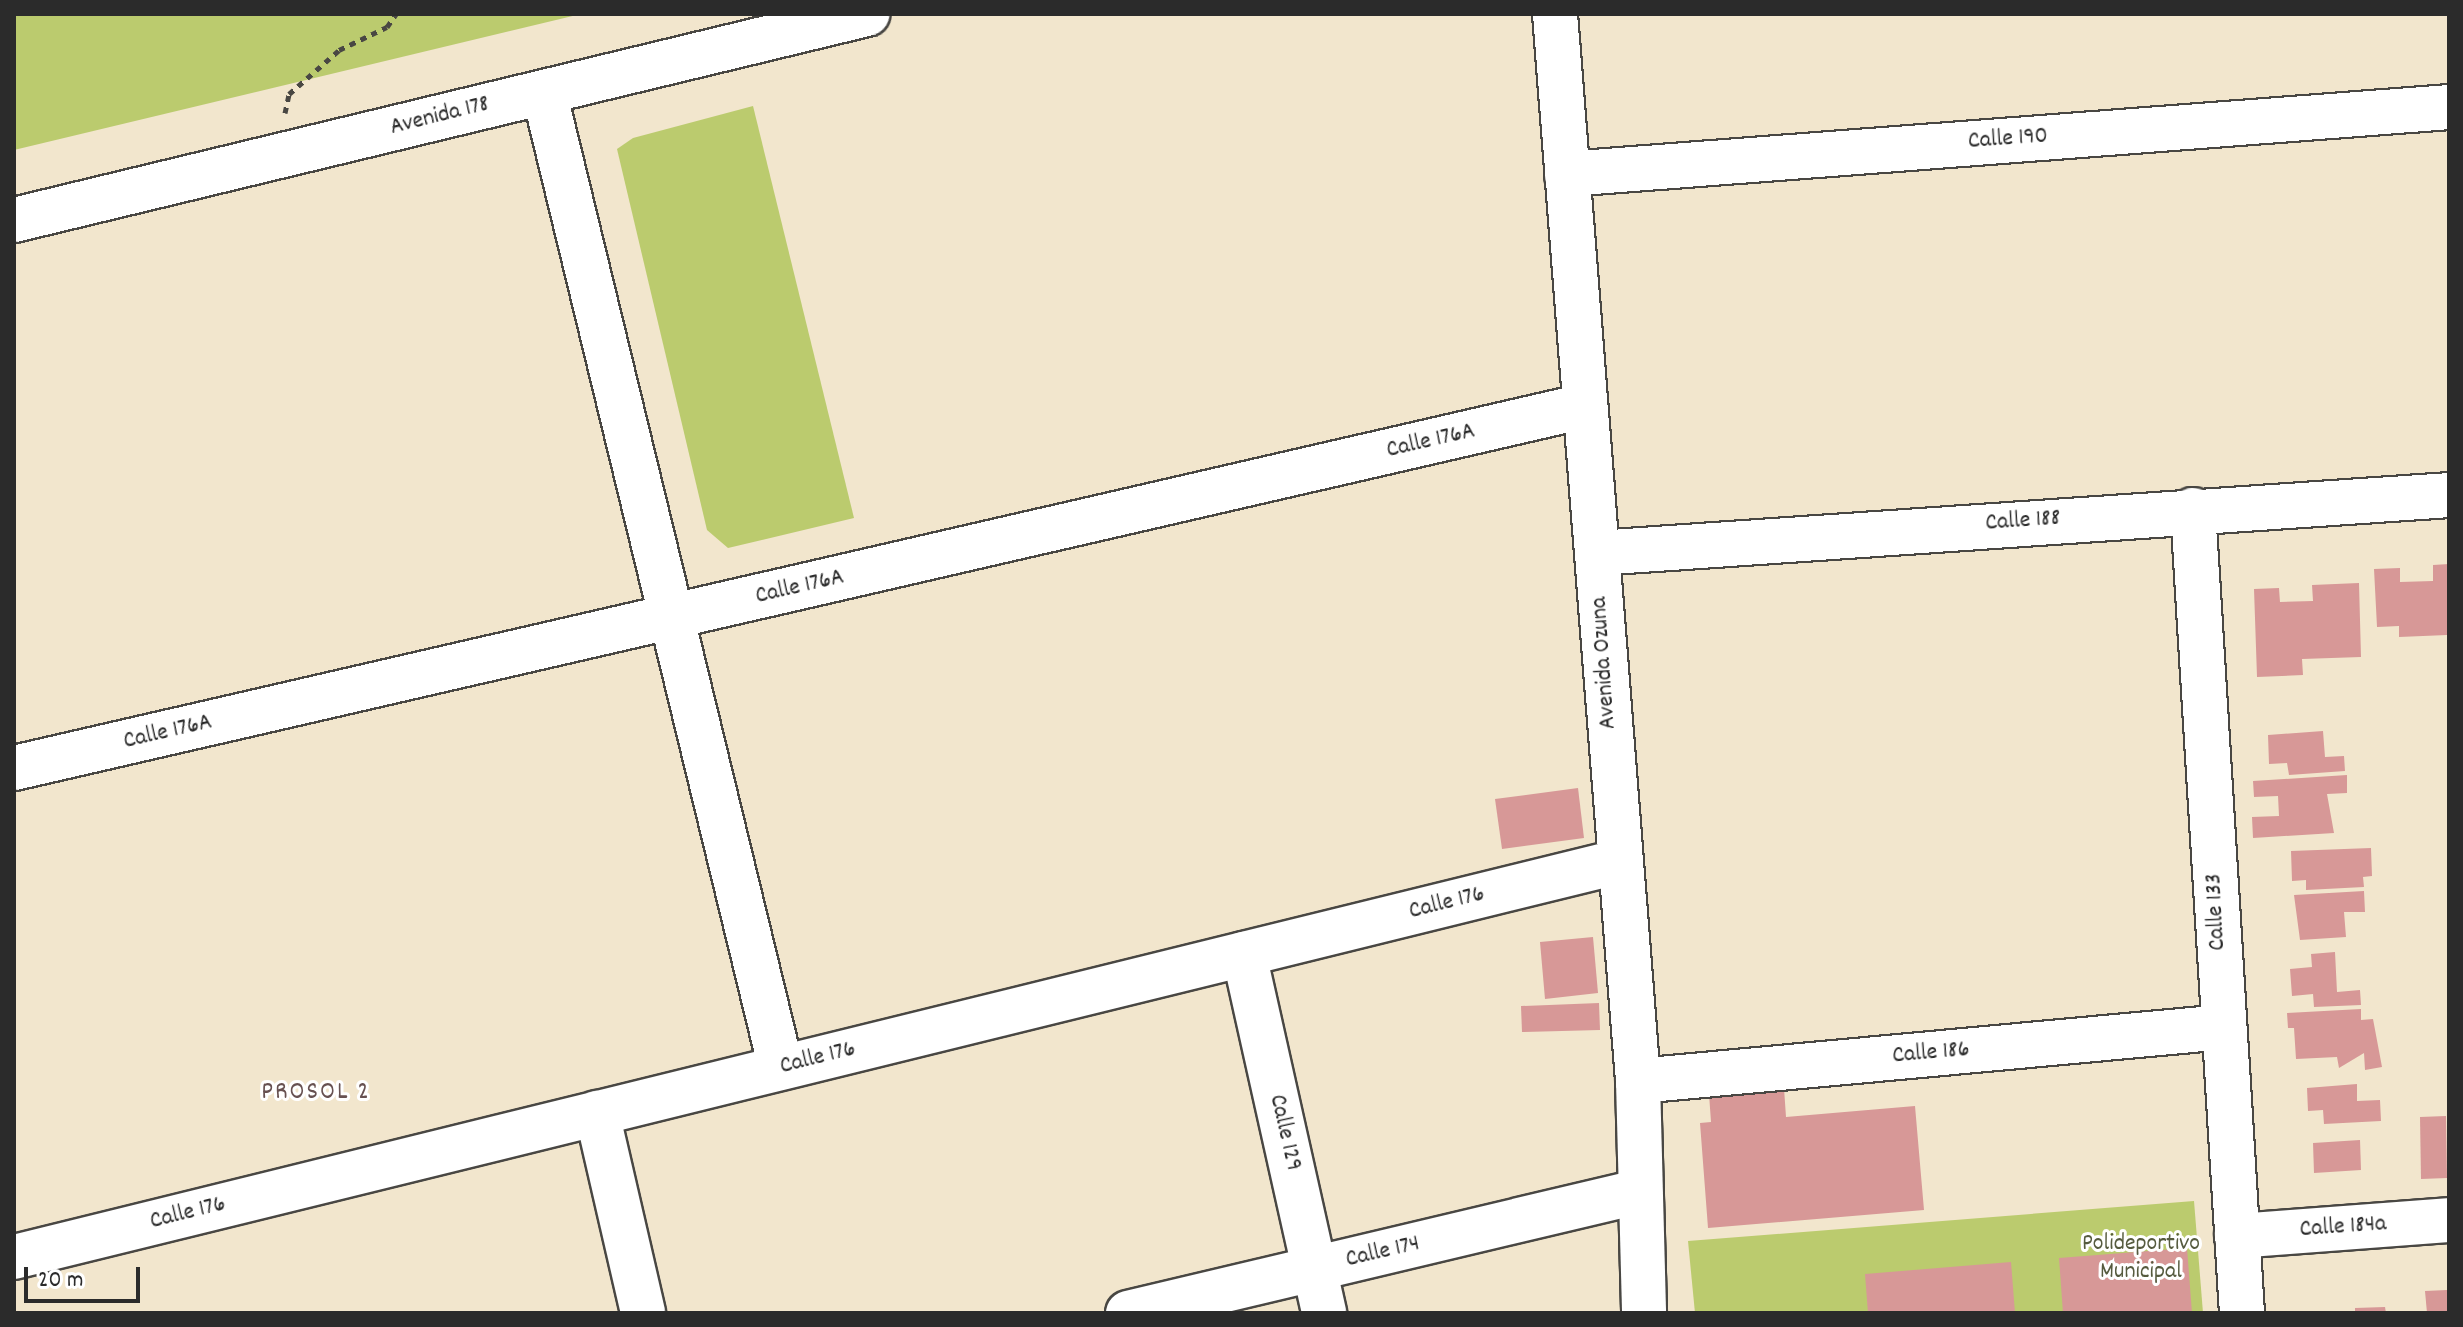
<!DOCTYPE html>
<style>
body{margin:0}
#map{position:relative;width:2463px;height:1327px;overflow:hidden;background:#f2e6cd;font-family:Dekko,sans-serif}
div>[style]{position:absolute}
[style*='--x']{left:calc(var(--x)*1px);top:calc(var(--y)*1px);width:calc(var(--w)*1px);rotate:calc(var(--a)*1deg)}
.green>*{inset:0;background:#bbcb6e}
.building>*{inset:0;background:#d79897}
.path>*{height:5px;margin-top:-2.5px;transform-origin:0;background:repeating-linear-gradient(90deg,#494743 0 6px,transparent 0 12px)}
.roads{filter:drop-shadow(2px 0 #494743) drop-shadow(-2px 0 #494743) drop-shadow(0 2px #494743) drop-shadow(0 -2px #494743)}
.street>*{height:44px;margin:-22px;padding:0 22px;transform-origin:22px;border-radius:22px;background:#fff}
.secondary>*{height:44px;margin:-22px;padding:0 22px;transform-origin:22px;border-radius:22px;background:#fff}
span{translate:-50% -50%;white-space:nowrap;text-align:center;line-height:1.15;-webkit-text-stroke:6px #fff;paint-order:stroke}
.street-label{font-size:24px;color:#2b2b2b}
.park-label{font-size:24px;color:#565b3f}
.neighbourhood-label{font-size:26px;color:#675151;letter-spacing:2px}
.frame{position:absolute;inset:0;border:16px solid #2b2b2b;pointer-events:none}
.scale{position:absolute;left:24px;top:1267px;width:116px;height:36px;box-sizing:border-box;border:4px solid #2b2b2b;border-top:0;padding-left:10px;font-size:24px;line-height:28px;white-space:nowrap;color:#2b2b2b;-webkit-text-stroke:6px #fff;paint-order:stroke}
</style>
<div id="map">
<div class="green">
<div style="clip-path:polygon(14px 14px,581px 14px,14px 150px)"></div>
<div style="clip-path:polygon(753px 106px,854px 518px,728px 548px,707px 530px,617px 149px,633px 138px)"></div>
<div style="clip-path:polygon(2194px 1201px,2203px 1313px,1695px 1313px,1688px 1241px)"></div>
</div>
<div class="building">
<div style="clip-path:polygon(2449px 564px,2447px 635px,2399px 637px,2399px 626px,2377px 627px,2374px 569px,2400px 568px,2400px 582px,2433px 581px,2433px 565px)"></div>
<div style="clip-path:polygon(2359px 583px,2361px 657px,2302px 659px,2303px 675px,2257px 677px,2254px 589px,2279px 588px,2280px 602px,2313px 601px,2312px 585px)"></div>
<div style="clip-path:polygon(2323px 731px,2325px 757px,2344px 756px,2345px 771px,2289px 775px,2287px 763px,2269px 764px,2268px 735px)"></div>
<div style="clip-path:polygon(2347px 775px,2347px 793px,2327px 794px,2334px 833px,2253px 838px,2252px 817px,2279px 816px,2278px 796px,2254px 797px,2253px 781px)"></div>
<div style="clip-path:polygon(1578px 788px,1584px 838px,1502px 849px,1495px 799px)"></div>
<div style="clip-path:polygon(2371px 848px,2372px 876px,2363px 877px,2364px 887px,2306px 890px,2306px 880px,2292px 881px,2291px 851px)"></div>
<div style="clip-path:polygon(2364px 891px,2365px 912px,2344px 912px,2346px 937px,2300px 940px,2294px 895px)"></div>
<div style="clip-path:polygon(1593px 937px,1598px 993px,1545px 999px,1540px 942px)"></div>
<div style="clip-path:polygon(2335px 952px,2337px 992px,2360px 990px,2361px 1005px,2314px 1007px,2313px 994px,2292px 996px,2290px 969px,2312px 967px,2311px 954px)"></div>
<div style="clip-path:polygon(1599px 1003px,1600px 1030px,1522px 1032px,1521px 1006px)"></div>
<div style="clip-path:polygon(2361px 1009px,2361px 1020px,2373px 1019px,2382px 1067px,2365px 1070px,2364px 1053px,2339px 1068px,2337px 1057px,2296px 1059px,2294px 1028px,2288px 1028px,2287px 1013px)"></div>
<div style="clip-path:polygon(2357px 1084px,2357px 1101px,2380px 1100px,2381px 1121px,2324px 1124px,2323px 1110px,2308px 1111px,2307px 1088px)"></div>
<div style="clip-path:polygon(1784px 1088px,1786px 1117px,1915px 1106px,1924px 1210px,1708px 1228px,1700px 1123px,1711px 1122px,1709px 1094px)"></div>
<div style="clip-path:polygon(2446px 1116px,2447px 1178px,2421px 1179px,2420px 1117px)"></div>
<div style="clip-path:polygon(2360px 1140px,2361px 1170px,2314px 1173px,2313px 1143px)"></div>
<div style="clip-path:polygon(2187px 1248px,2192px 1313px,2063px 1313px,2059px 1258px)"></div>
<div style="clip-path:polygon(2011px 1262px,2015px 1313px,1868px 1313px,1865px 1274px)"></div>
<div style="clip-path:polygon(2447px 1290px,2449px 1313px,2427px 1313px,2425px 1291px)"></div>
<div style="clip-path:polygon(2385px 1307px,2386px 1313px,2355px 1313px,2355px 1308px)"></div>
</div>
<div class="path">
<div style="--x:285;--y:113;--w:19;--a:-78"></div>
<div style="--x:289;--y:94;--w:67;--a:-41.3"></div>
<div style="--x:339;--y:50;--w:53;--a:-25.6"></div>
<div style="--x:387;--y:27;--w:16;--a:-55"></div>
</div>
<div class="roads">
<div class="street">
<div style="--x:544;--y:92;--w:1004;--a:76.35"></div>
<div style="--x:1567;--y:174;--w:885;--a:-4.34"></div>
<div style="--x:2193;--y:510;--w:804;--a:86.51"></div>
<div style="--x:1597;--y:553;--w:854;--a:-3.89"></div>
<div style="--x:14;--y:768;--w:1612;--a:-12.98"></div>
<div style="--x:1244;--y:954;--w:368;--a:77.4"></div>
<div style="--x:1638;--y:1081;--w:588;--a:-5.26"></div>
<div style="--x:597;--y:1113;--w:205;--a:77"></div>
<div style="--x:2237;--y:1236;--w:213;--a:-4.3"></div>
<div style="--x:14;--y:1257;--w:1655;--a:-13.84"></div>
<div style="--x:1128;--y:1313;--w:523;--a:-13.37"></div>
</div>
<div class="secondary">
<div style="--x:1555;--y:14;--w:1070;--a:85.55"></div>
<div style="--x:1638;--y:1081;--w:232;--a:88.5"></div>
<div style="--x:14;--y:220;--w:878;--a:-13.58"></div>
</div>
</div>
<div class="street-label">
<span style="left:440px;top:117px;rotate:-14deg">Avenida 178</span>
<span style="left:2008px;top:140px;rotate:-4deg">Calle 190</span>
<span style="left:1431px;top:442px;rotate:-13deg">Calle 176A</span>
<span style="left:2023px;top:522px;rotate:-4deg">Calle 188</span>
<span style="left:800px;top:588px;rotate:-13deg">Calle 176A</span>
<span style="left:1605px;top:663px;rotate:-94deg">Avenida Ozuna</span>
<span style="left:168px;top:733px;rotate:-13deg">Calle 176A</span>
<span style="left:1447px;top:904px;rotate:-14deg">Calle 176</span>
<span style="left:2217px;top:912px;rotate:-93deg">Calle 133</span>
<span style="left:1931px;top:1054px;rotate:-5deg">Calle 186</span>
<span style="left:818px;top:1059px;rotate:-14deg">Calle 176</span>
<span style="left:1284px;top:1133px;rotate:77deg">Calle 129</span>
<span style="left:188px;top:1214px;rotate:-14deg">Calle 176</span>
<span style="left:2343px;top:1228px;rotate:-4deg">Calle 184a</span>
<span style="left:1383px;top:1253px;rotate:-13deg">Calle 174</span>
</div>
<div class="park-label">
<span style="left:2141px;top:1259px">Polideportivo<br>Municipal</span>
</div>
<div class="neighbourhood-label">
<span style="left:316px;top:1093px">PROSOL 2</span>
</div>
<div class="frame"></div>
<div class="scale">20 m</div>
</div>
